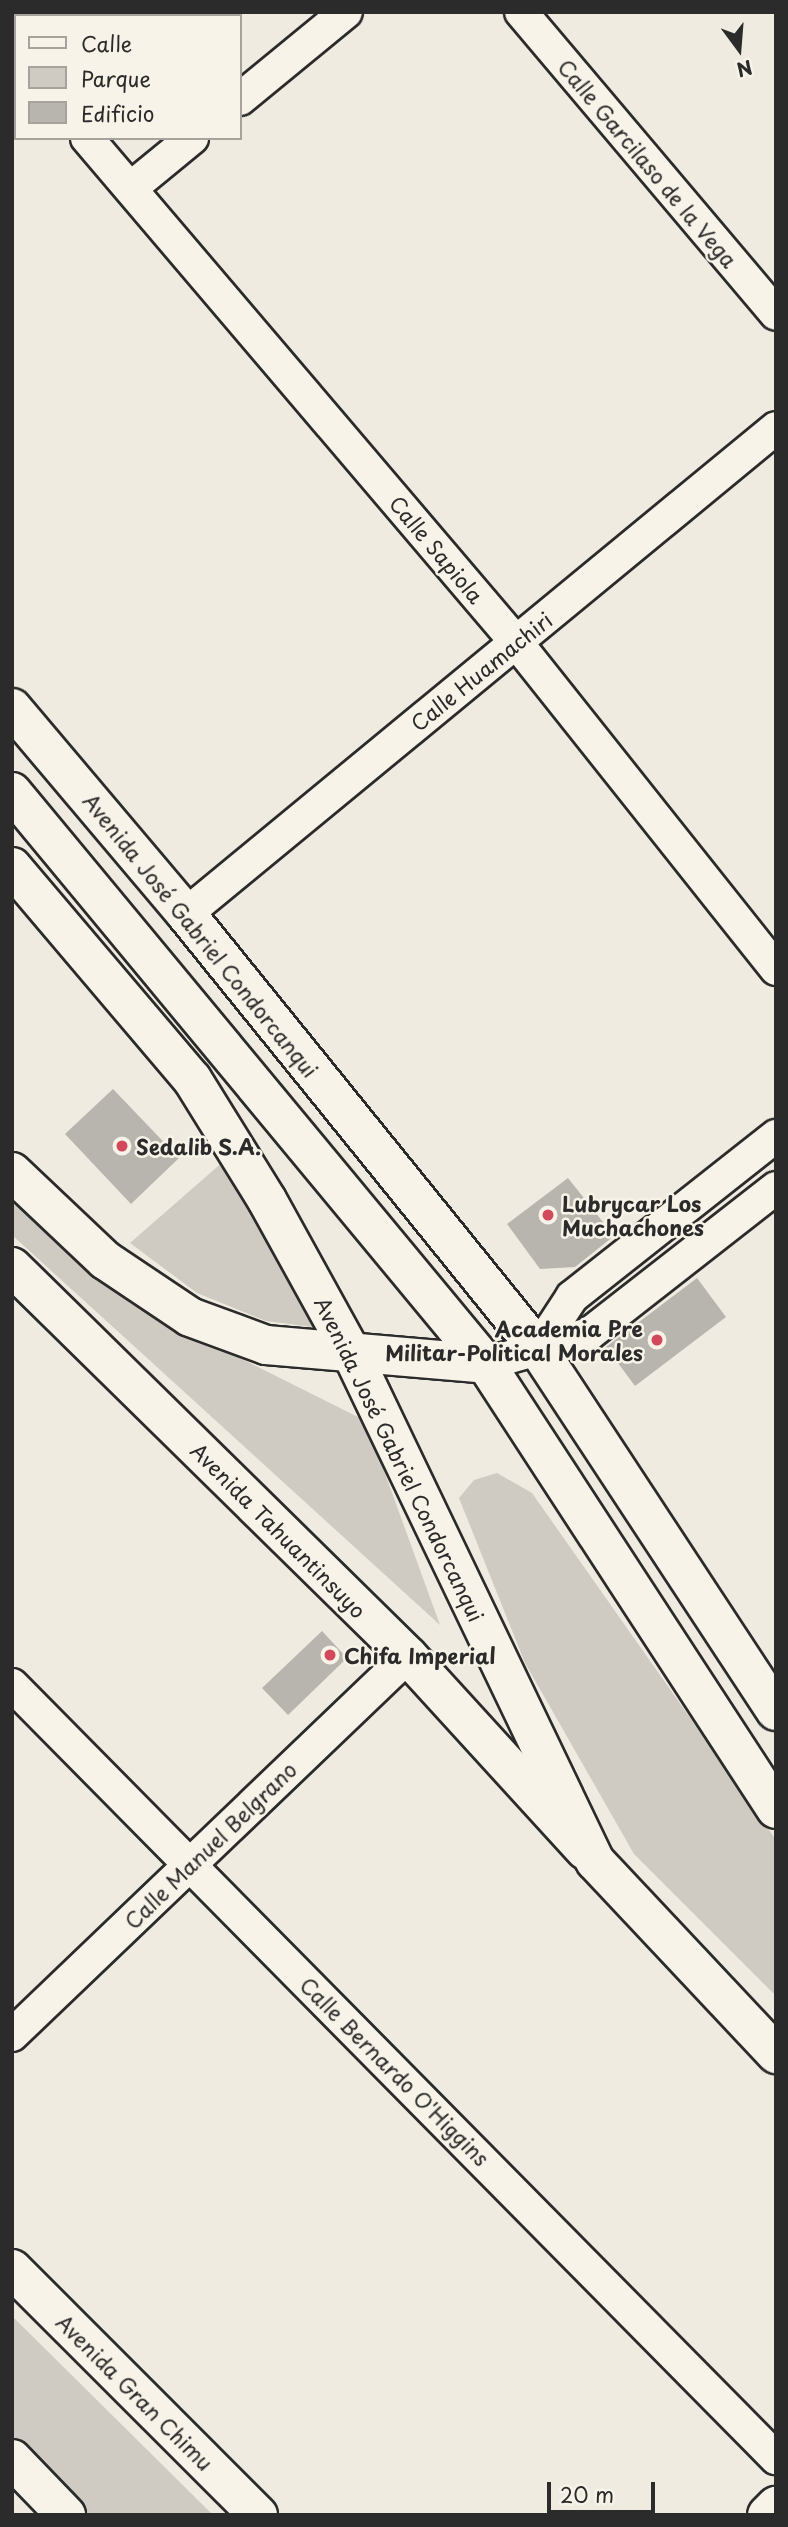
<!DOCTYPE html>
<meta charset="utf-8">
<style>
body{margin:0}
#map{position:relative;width:788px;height:2527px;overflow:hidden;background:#efebe0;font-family:"Playpen Sans",sans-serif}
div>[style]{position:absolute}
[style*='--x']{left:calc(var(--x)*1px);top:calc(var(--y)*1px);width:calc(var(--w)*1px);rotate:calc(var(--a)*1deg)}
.green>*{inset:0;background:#cfcbc2}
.building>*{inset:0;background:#b8b5ae}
.roads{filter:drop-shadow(2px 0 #2b2b2b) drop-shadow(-2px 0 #2b2b2b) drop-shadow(0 2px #2b2b2b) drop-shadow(0 -2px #2b2b2b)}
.street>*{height:32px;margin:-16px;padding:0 16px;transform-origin:16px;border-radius:16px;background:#f7f3e8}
.secondary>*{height:38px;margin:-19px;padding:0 19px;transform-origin:19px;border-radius:19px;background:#f7f3e8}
.highway>*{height:38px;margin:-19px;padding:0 19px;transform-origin:19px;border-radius:19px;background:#f7f3e8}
.dots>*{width:19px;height:19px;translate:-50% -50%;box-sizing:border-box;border:4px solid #f7f3e8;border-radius:50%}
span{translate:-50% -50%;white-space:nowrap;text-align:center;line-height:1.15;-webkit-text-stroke:5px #f7f3e8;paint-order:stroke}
.street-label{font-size:21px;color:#2b2b2b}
.poi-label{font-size:21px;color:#2b2b2b;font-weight:700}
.left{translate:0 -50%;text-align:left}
.right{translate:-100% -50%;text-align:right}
.frame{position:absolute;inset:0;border:14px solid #2b2b2b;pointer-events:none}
.legend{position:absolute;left:14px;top:14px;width:228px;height:126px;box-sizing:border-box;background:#f7f3e8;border:2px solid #a5a39c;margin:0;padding:9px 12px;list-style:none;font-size:21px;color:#2b2b2b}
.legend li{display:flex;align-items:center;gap:14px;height:35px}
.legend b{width:35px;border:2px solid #a5a39c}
.north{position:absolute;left:704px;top:14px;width:70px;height:70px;-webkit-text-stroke:5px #f7f3e8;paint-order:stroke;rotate:164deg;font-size:19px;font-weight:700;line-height:28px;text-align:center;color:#2b2b2b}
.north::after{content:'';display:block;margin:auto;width:24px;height:32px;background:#2b2b2b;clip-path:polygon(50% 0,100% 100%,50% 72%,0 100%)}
.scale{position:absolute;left:547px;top:2482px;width:108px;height:32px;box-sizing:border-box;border:4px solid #2b2b2b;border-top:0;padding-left:9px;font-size:21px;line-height:24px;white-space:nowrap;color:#2b2b2b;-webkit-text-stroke:5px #f7f3e8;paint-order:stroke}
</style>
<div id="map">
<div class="green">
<div style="clip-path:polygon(225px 1160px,320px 1328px,266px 1321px,197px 1293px,130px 1243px)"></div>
<div style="clip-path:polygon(15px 1194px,130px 1303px,366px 1421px,440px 1625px,12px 1235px)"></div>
<div style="clip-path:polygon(497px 1473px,532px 1493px,776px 1840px,776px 1996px,634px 1854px,525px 1663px,459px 1498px,474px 1480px)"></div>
<div style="clip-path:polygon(12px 2316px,213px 2515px,90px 2515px,12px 2436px)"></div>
</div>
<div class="building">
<div style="clip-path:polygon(113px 1089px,179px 1158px,131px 1204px,65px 1134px)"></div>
<div style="clip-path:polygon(568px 1178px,614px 1236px,575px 1267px,540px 1269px,507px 1224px)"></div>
<div style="clip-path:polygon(697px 1278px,726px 1317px,635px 1386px,606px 1347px)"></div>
<div style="clip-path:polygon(322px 1631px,347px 1658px,288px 1715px,262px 1688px)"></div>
</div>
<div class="roads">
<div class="street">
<div style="--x:521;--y:12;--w:395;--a:49.8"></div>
<div style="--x:240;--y:99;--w:137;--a:-39.4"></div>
<div style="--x:87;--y:138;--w:662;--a:49.6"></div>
<div style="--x:516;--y:642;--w:418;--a:51.5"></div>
<div style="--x:131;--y:188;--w:79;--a:-39.3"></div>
<div style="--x:186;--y:914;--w:764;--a:-39.48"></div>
<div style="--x:538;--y:1349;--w:62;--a:-56.8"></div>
<div style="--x:572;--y:1297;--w:260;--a:-38.3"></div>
<div style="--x:486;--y:1364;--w:107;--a:-16.2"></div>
<div style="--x:589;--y:1334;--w:237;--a:-38"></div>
<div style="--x:12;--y:1685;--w:1087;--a:45.34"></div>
<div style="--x:12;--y:2035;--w:548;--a:-43.74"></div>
</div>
<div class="secondary">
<div style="--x:82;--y:16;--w:6;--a:-45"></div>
<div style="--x:12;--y:74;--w:5;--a:-37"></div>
<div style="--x:12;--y:708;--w:270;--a:49.8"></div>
<div style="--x:186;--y:914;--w:560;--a:51.02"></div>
<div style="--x:538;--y:1349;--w:433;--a:56.7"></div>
<div style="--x:12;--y:1172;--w:128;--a:43.4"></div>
<div style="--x:105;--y:1260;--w:102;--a:33.8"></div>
<div style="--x:190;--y:1317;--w:81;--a:20.2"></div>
<div style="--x:266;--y:1345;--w:221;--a:4.9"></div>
<div style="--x:12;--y:1267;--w:555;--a:44.49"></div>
<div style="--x:408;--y:1656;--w:263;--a:47.6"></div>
<div style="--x:12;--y:2269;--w:348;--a:45"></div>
<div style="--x:12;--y:2459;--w:78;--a:46"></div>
<div style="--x:767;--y:2515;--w:13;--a:-45"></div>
</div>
<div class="highway">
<div style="--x:12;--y:792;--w:743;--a:50.35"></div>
<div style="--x:486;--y:1364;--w:531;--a:56.91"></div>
<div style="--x:12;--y:867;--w:278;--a:49.7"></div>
<div style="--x:192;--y:1079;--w:142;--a:58.2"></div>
<div style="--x:267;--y:1200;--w:178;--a:61.1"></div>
<div style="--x:353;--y:1356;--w:560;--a:64.4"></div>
<div style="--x:595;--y:1861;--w:265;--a:46.8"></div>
</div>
</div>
<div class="dots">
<div style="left:122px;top:1146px;background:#d1495b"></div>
<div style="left:548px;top:1215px;background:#d1495b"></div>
<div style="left:657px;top:1340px;background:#d1495b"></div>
<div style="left:330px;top:1655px;background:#d1495b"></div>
</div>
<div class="street-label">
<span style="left:648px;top:163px;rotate:50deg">Calle Garcilaso de la Vega</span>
<span style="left:437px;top:549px;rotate:50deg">Calle Sapiola</span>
<span style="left:481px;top:671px;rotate:-39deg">Calle Huamachiri</span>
<span style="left:201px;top:935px;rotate:51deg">Avenida José Gabriel Condorcanqui</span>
<span style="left:400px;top:1459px;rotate:64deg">Avenida José Gabriel Condorcanqui</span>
<span style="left:279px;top:1530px;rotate:45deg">Avenida Tahuantinsuyo</span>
<span style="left:210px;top:1845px;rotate:-44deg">Calle Manuel Belgrano</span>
<span style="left:395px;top:2071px;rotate:45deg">Calle Bernardo O'Higgins</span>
<span style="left:135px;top:2392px;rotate:45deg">Avenida Gran Chimu</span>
</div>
<div class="poi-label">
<span class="left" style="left:136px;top:1146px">Sedalib S.A.</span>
<span class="left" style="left:562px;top:1215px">Lubrycar Los<br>Muchachones</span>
<span class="right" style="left:643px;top:1340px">Academia Pre<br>Militar-Political Morales</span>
<span class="left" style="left:344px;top:1655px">Chifa Imperial</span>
</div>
<div class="frame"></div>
<ul class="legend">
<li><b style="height:9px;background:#f7f3e8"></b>Calle</li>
<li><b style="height:19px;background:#cfcbc2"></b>Parque</li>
<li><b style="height:19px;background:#b8b5ae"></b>Edificio</li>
</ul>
<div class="north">N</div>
<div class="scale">20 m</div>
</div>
